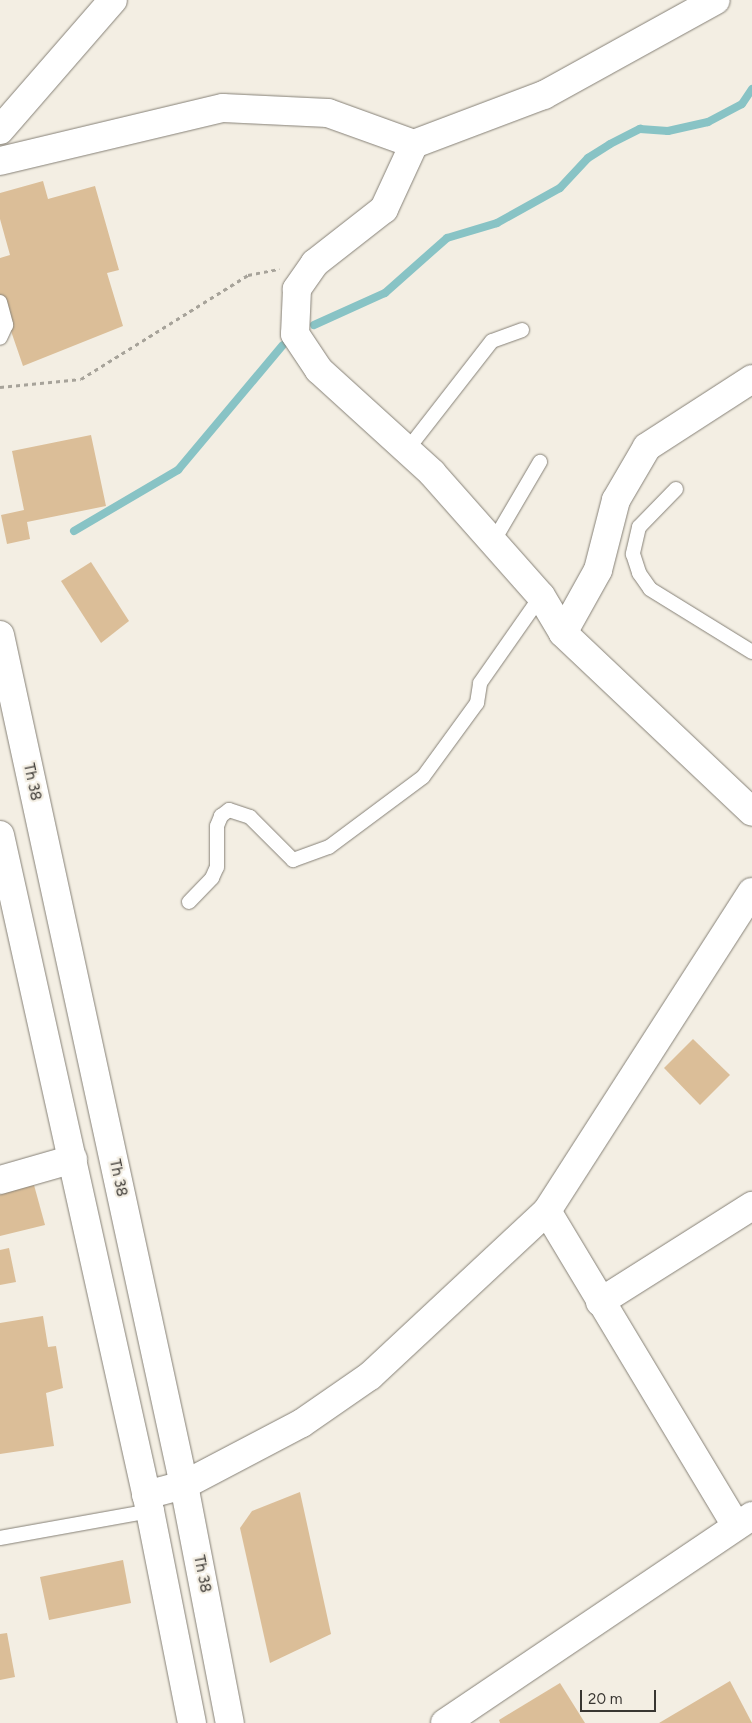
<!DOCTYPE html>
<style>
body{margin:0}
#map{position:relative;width:752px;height:1723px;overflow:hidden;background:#f3eee3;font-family:Figtree,sans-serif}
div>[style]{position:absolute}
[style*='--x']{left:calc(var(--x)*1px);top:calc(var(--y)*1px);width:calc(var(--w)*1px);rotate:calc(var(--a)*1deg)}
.stream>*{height:8px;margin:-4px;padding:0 4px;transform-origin:4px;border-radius:4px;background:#88c3c5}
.building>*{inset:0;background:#dbbe98}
.path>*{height:3px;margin-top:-1.5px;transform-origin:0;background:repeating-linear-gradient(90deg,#a7a39a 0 4px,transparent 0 8px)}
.roads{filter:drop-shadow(0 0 1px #868177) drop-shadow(0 0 1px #868177)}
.service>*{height:14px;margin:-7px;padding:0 7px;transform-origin:7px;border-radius:7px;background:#fff}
.minor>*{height:28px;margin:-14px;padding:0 14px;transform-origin:14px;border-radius:14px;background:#fff}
.tertiary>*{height:28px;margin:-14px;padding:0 14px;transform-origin:14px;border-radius:14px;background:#fff}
span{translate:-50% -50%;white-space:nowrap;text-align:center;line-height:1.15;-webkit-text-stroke:4.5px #f3eee3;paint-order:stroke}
.street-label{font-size:15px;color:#393632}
.scale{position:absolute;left:580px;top:1690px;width:76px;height:22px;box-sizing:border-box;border:2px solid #393632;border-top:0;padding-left:6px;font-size:15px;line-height:18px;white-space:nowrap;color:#393632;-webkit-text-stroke:4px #f3eee3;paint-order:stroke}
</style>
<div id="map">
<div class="stream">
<div style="--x:314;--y:325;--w:78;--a:-24.3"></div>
<div style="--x:385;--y:293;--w:83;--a:-41.6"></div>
<div style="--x:447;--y:238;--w:52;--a:-16.7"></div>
<div style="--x:497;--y:223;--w:72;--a:-29.1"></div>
<div style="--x:560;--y:188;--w:41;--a:-47"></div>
<div style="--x:588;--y:158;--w:26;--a:-32"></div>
<div style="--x:610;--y:144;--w:34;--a:-27"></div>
<div style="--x:640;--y:129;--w:28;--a:4"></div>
<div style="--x:668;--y:131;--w:41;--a:-12.7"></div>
<div style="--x:708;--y:122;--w:38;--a:-28"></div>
<div style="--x:742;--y:104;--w:18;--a:-56"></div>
<div style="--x:74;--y:531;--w:121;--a:-30.4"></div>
<div style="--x:178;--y:470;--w:163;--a:-50"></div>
</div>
<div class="building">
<div style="clip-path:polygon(43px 181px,48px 199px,95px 186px,119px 270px,107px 273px,123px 326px,23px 366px,0 299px,0 258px,10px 255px,0 219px,0 193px)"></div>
<div style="clip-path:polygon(91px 435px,106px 506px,27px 522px,30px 539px,7px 544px,1px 515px,24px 510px,12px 451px)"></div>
<div style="clip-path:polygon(91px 562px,129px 621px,101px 643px,61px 581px)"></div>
<div style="clip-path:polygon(693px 1039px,730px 1075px,700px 1105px,664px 1068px)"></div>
<div style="clip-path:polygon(34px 1185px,45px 1225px,0 1236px,0 1193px)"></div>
<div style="clip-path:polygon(9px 1248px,16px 1282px,0 1285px,0 1250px)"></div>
<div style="clip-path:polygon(43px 1316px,48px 1347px,56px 1346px,63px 1388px,46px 1393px,54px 1446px,0 1454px,0 1323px)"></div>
<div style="clip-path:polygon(300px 1492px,331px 1634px,270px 1663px,240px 1528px,252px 1511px)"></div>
<div style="clip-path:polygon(123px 1560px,131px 1603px,49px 1620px,40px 1577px)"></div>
<div style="clip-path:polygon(7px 1633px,15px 1677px,0 1680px,0 1634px)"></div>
<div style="clip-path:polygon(730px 1681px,752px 1723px,659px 1723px)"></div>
<div style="clip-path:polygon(560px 1683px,585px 1723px,500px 1723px,499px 1720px)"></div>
</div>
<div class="path">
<div style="--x:0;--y:387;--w:81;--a:-5.6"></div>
<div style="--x:81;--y:379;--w:197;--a:-31.9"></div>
<div style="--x:248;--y:275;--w:32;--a:-11"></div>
</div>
<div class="roads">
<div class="service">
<div style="--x:0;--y:302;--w:24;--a:75"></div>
<div style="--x:6;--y:325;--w:14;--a:115"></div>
<div style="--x:407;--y:450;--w:138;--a:-52.1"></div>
<div style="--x:492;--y:341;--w:32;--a:-20"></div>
<div style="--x:676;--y:489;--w:53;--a:134.2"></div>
<div style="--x:639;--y:527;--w:28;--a:103"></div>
<div style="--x:633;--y:554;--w:20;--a:72"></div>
<div style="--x:639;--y:573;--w:19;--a:55"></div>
<div style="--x:650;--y:589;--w:120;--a:31.7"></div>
<div style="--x:493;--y:542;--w:93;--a:-59.6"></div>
<div style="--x:189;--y:902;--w:33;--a:-46"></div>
<div style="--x:212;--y:878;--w:12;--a:-66"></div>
<div style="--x:217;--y:867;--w:41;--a:-90"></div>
<div style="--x:217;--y:826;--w:11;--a:-68"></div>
<div style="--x:221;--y:816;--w:10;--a:-37"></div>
<div style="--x:229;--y:810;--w:22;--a:18"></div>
<div style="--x:250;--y:817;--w:61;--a:45"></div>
<div style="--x:293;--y:860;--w:38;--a:-20"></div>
<div style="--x:329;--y:847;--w:117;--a:-36.7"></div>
<div style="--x:423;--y:777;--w:92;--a:-53.9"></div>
<div style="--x:477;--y:703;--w:20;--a:-81"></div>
<div style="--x:480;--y:683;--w:106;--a:-55"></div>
<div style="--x:0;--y:1538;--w:152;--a:-10.2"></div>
</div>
<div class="minor">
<div style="--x:0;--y:130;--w:172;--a:-49"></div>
<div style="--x:414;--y:144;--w:139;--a:-20.7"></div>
<div style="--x:544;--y:95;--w:196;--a:-28.9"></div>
<div style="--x:0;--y:161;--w:229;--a:-13.4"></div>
<div style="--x:223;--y:108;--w:105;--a:2.7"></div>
<div style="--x:328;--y:113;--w:91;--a:19.8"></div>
<div style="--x:414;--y:144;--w:72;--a:114.8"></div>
<div style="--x:384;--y:209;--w:88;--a:142"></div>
<div style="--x:315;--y:263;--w:32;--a:125"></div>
<div style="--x:297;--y:289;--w:45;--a:92.5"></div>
<div style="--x:295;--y:334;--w:43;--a:56.3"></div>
<div style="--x:319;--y:370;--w:153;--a:42.3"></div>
<div style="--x:432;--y:473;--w:164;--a:48.5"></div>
<div style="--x:541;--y:596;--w:43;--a:59.3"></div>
<div style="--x:563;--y:633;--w:260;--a:43.4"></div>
<div style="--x:563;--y:633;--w:72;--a:-60.9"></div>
<div style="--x:598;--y:570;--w:72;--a:-75.6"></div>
<div style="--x:616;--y:500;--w:61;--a:-59.7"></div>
<div style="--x:647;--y:447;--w:125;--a:-32.9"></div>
<div style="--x:0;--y:1180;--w:76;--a:-16"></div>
<div style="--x:547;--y:1211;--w:366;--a:59"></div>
<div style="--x:600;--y:1302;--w:180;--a:-32.3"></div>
<div style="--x:146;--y:1495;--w:39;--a:-15"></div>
<div style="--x:184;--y:1485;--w:133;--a:-27.7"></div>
<div style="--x:302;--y:1423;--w:83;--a:-34.7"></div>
<div style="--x:370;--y:1376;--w:242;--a:-43"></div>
<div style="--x:547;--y:1211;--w:379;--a:-57.3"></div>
<div style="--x:445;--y:1723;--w:370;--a:-34"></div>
</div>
<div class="tertiary">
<div style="--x:0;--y:635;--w:870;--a:77.79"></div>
<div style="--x:184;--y:1485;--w:242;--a:79.1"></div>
<div style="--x:0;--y:835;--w:692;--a:77.49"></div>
<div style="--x:150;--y:1511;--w:216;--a:78.8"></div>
</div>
</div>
<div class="street-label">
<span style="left:32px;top:782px;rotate:78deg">Th 38</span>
<span style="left:118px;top:1178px;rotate:78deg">Th 38</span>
<span style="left:202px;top:1574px;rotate:79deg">Th 38</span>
</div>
<div class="scale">20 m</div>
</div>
